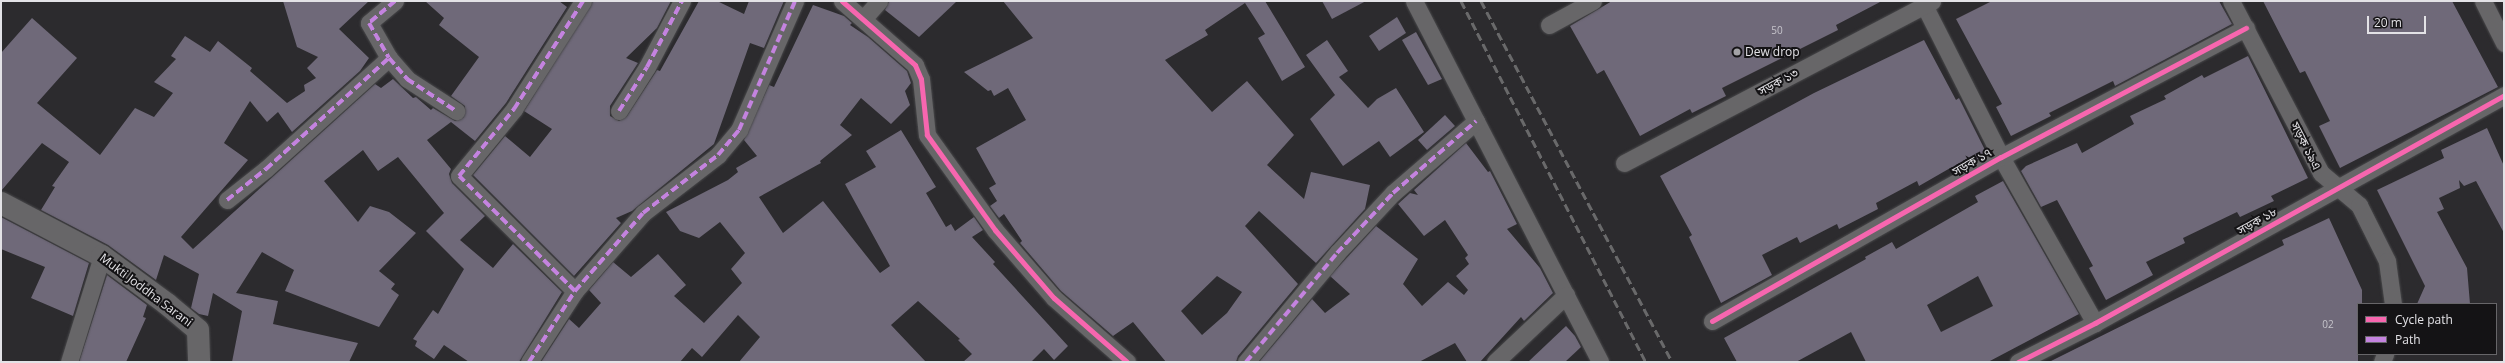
<!DOCTYPE html>
<meta charset="utf-8">
<style>
body{margin:0}
#map{position:relative;width:2505px;height:363px;overflow:hidden;background:#2c2b2e;font-family:"Open Sans","Noto Sans Bengali",sans-serif}
div>[style]{position:absolute}
[style*='--x']{left:calc(var(--x)*1px);top:calc(var(--y)*1px);width:calc(var(--w)*1px);rotate:calc(var(--a)*1deg)}
.building>*{inset:0;background:#6f6979}
.roads{filter:drop-shadow(0 0 1px #49494b) drop-shadow(0 0 1px #49494b)}
.minor>*{height:17px;margin:-8.5px;padding:0 8.5px;transform-origin:8.5px;border-radius:8.5px;background:#676668}
.tertiary>*{height:22px;margin:-11px;padding:0 11px;transform-origin:11px;border-radius:11px;background:#676668}
.rail>*{height:3px;margin-top:-1.5px;transform-origin:0;background:repeating-linear-gradient(90deg,#69696a 0 8px,transparent 0 12px)}
.quiet>*{height:4px;margin-top:-2px;transform-origin:0;background:repeating-linear-gradient(90deg,#c483df 0 8px,transparent 0 12px)}
.cycleway>*{height:5px;margin:-2.5px;padding:0 2.5px;transform-origin:2.5px;border-radius:2.5px;background:#f766af}
.dots>*{width:11px;height:11px;translate:-50% -50%;box-sizing:border-box;border:2px solid #141315;border-radius:50%}
span{translate:-50% -50%;white-space:nowrap;text-align:center;line-height:1.15;-webkit-text-stroke:4px #141315;paint-order:stroke}
.number-label{font-size:10px;color:#c6c4cb}
.number-label span{-webkit-text-stroke-width:0}
.poi-label{font-size:12px;color:#e3e2e6}
.left{translate:0 -50%;text-align:left}
.street-label{font-size:12px;color:#e3e2e6}
.frame{position:absolute;inset:0;border:2px solid #e3e2e6;pointer-events:none}
.legend{position:absolute;left:2357px;top:303px;width:140px;height:52px;box-sizing:border-box;background:#141315;border:1px solid #676669;margin:0;padding:5px 7px;list-style:none;font-size:12px;color:#e3e2e6}
.legend li{display:flex;align-items:center;gap:8px;height:20px}
.legend b{width:20px;border:1px solid #676669}
.scale{position:absolute;left:2367px;top:16px;width:59px;height:18px;box-sizing:border-box;border:2px solid #e3e2e6;border-top:0;padding-left:5px;font-size:12px;line-height:14px;white-space:nowrap;color:#e3e2e6;-webkit-text-stroke:3px #141315;paint-order:stroke}
</style>
<div id="map">
<div class="building">
<div style="clip-path:polygon(283px 1px,369px 1px,339px 29px,369px 58px,360px 71px,292px 132px,278px 112px,267px 122px,250px 101px,224px 143px,248px 160px,181px 237px,193px 249px,375px 84px,381px 88px,393px 79px,413px 98px,416px 97px,431px 110px,433px 108px,455px 121px,464px 117px,465px 106px,451px 96px,479px 57px,439px 25px,444px 18px,425px 1px,559px 1px,567px 7px,506px 103px,475px 141px,451px 122px,427px 140px,451px 169px,449px 174px,452px 183px,485px 216px,460px 240px,493px 268px,513px 244px,562px 292px,519px 362px,469px 362px,444px 345px,434px 359px,415px 346px,417px 341px,413px 339px,433px 310px,438px 314px,464px 269px,426px 231px,444px 213px,398px 157px,378px 171px,363px 150px,324px 181px,358px 222px,370px 206px,389px 212px,416px 233px,379px 271px,395px 284px,391px 289px,399px 295px,379px 327px,285px 291px,294px 270px,262px 252px,236px 293px,278px 301px,273px 324px,358px 343px,349px 362px,232px 362px,242px 311px,213px 293px,208px 316px,199px 314px,191px 308px,199px 274px,164px 255px,156px 280px,108px 245px,41px 210px,55px 187px,52px 186px,69px 162px,42px 143px,1px 191px,1px 53px,32px 18px,77px 58px,37px 103px,100px 155px,135px 108px,154px 117px,173px 93px,154px 82px,176px 59px,171px 56px,185px 36px,210px 52px,218px 41px,252px 68px,250px 71px,287px 103px,305px 91px,304px 85px,316px 78px,307px 68px,318px 57px,297px 47px)"></div>
<div style="clip-path:polygon(593px 1px,671px 1px,657px 28px,626px 58px,638px 63px,610px 106px,610px 116px,619px 121px,627px 116px,657px 70px,660px 71px,699px 1px,717px 1px,744px 14px,749px 1px,784px 1px,764px 48px,750px 43px,714px 144px,632px 211px,616px 218px,621px 223px,574px 276px,473px 175px,505px 136px,530px 157px,552px 129px,524px 111px)"></div>
<div style="clip-path:polygon(889px 1px,957px 1px,919px 37px,885px 10px)"></div>
<div style="clip-path:polygon(evenodd,1003px 1px,1265px 1px,1305px 67px,1282px 81px,1258px 38px,1265px 34px,1245px 3px,1205px 30px,1208px 35px,1165px 60px,1212px 112px,1247px 81px,1294px 135px,1267px 165px,1304px 199px,1311px 172px,1370px 185px,1365px 209px,1316px 263px,1259px 211px,1245px 226px,1298px 284px,1238px 356px,1236px 362px,1166px 362px,1133px 322px,1113px 336px,1061px 291px,1020px 243px,1022px 241px,1004px 214px,999px 218px,990px 206px,997px 201px,989px 188px,996px 184px,976px 148px,1026px 120px,1008px 88px,994px 96px,991px 90px,988px 91px,964px 72px,1033px 38px,1003px 1px,1217px 276px,1242px 292px,1227px 313px,1202px 335px,1181px 311px,1217px 276px)"></div>
<div style="clip-path:polygon(1322px 1px,1366px 1px,1332px 19px)"></div>
<div style="clip-path:polygon(1612px 1px,1882px 1px,1836px 25px,1838px 30px,1722px 88px,1726px 96px,1692px 113px,1690px 109px,1640px 136px,1604px 70px,1597px 74px,1570px 26px)"></div>
<div style="clip-path:polygon(1992px 1px,2219px 1px,2232px 24px,2115px 86px,2113px 81px,2049px 113px,2051px 116px,2011px 136px,1996px 107px,2002px 104px,1956px 19px)"></div>
<div style="clip-path:polygon(2263px 1px,2452px 1px,2498px 87px,2340px 168px,2319px 126px,2330px 121px,2305px 71px,2300px 73px)"></div>
<div style="clip-path:polygon(813px 5px,844px 16px,852px 23px,850px 25px,868px 37px,907px 71px,911px 83px,905px 91px,910px 105px,891px 124px,861px 98px,840px 125px,852px 135px,820px 161px,821px 163px,759px 197px,783px 233px,823px 201px,880px 273px,890px 266px,845px 184px,876px 167px,866px 151px,901px 130px,936px 187px,926px 193px,946px 227px,951px 224px,955px 231px,974px 217px,983px 230px,972px 237px,995px 262px,993px 264px,1068px 346px,1054px 360px,1044px 349px,1031px 362px,963px 362px,972px 354px,958px 340px,960px 339px,918px 301px,891px 325px,926px 362px,739px 362px,760px 337px,738px 315px,702px 357px,692px 348px,680px 362px,541px 362px,569px 319px,579px 328px,601px 303px,589px 290px,613px 262px,631px 277px,658px 254px,686px 285px,674px 296px,704px 323px,742px 283px,731px 269px,745px 253px,720px 222px,699px 238px,680px 231px,666px 212px,728px 180px,738px 172px,736px 168px,757px 156px,744px 140px,769px 85px,774px 87px)"></div>
<div style="clip-path:polygon(1397px 17px,1406px 33px,1379px 51px,1369px 36px)"></div>
<div style="clip-path:polygon(1416px 32px,1442px 79px,1428px 85px,1402px 40px)"></div>
<div style="clip-path:polygon(1327px 40px,1348px 71px,1339px 77px,1368px 108px,1377px 99px,1396px 88px,1424px 132px,1390px 157px,1379px 141px,1343px 166px,1310px 119px,1335px 95px,1306px 55px)"></div>
<div style="clip-path:polygon(1924px 40px,1956px 100px,1959px 98px,1987px 154px,1954px 171px,1952px 167px,1919px 186px,1917px 181px,1876px 203px,1878px 209px,1839px 229px,1837px 224px,1800px 243px,1797px 237px,1762px 255px,1772px 275px,1721px 303px,1689px 237px,1692px 235px,1660px 176px,1814px 93px)"></div>
<div style="clip-path:polygon(2248px 56px,2308px 178px,2271px 196px,2274px 201px,2240px 217px,2237px 212px,2183px 238px,2185px 243px,2146px 262px,2153px 275px,2106px 300px,2089px 268px,2093px 266px,2057px 200px,2041px 207px,2021px 171px,2026px 166px,2077px 143px,2082px 153px,2134px 124px,2130px 116px,2166px 99px,2164px 96px,2202px 75px,2204px 78px)"></div>
<div style="clip-path:polygon(1445px 115px,1455px 126px,1427px 150px,1418px 140px)"></div>
<div style="clip-path:polygon(2487px 128px,2504px 166px,2504px 233px,2476px 181px,2464px 186px,2459px 180px,2460px 188px,2439px 198px,2444px 209px,2437px 212px,2467px 268px,2470px 304px,2417px 304px,2425px 286px,2377px 190px,2444px 158px,2441px 150px)"></div>
<div style="clip-path:polygon(1466px 143px,1488px 172px,1490px 171px,1517px 224px,1507px 229px,1540px 268px,1553px 293px,1524px 321px,1521px 317px,1480px 362px,1467px 362px,1455px 343px,1419px 362px,1259px 362px,1312px 299px,1325px 313px,1350px 294px,1330px 276px,1376px 226px,1418px 259px,1403px 284px,1422px 306px,1448px 282px,1464px 295px,1468px 290px,1456px 276px,1469px 264px,1465px 258px,1468px 255px,1445px 220px,1424px 236px,1398px 204px,1410px 193px,1418px 195px,1414px 190px)"></div>
<div style="clip-path:polygon(evenodd,2003px 181px,2079px 314px,1988px 362px,1866px 362px,1851px 332px,1796px 362px,1737px 362px,1724px 338px,1866px 259px,1865px 257px,1892px 242px,1896px 249px,1978px 202px,1975px 196px,2003px 181px,1978px 276px,1993px 306px,1941px 332px,1927px 305px,1978px 276px)"></div>
<div style="clip-path:polygon(1px 217px,89px 263px,73px 316px,31px 298px,45px 267px,1px 249px)"></div>
<div style="clip-path:polygon(2329px 218px,2362px 290px,2362px 304px,2358px 304px,2358px 362px,2049px 362px,2284px 245px,2282px 240px)"></div>
<div style="clip-path:polygon(107px 275px,147px 305px,143px 317px,146px 318px,126px 362px,79px 362px)"></div>
<div style="clip-path:polygon(1566px 326px,1575px 336px,1581px 347px,1565px 362px,1528px 362px)"></div>
</div>
<div class="roads">
<div class="minor">
<div style="--x:395;--y:1;--w:34;--a:140"></div>
<div style="--x:369;--y:23;--w:40;--a:60.3"></div>
<div style="--x:389;--y:58;--w:28;--a:49"></div>
<div style="--x:407;--y:79;--w:59;--a:33.1"></div>
<div style="--x:842;--y:1;--w:97;--a:41.2"></div>
<div style="--x:915;--y:65;--w:15;--a:67"></div>
<div style="--x:921;--y:79;--w:56;--a:83.9"></div>
<div style="--x:927;--y:135;--w:117;--a:54.4"></div>
<div style="--x:995;--y:230;--w:90;--a:49.1"></div>
<div style="--x:1054;--y:298;--w:97;--a:41.2"></div>
<div style="--x:1414;--y:1;--w:406;--a:62.7"></div>
<div style="--x:1922;--y:1;--w:175;--a:63.1"></div>
<div style="--x:2001;--y:157;--w:191;--a:60.5"></div>
<div style="--x:2231;--y:1;--w:194;--a:62.4"></div>
<div style="--x:2321;--y:173;--w:50;--a:40.1"></div>
<div style="--x:2359;--y:205;--w:63;--a:63.4"></div>
<div style="--x:2387;--y:261;--w:43;--a:82.1"></div>
<div style="--x:2483;--y:1;--w:47;--a:63.4"></div>
<div style="--x:863;--y:19;--w:24;--a:-48"></div>
<div style="--x:1549;--y:25;--w:50;--a:-28.6"></div>
<div style="--x:619;--y:111;--w:52;--a:-57.5"></div>
<div style="--x:647;--y:67;--w:75;--a:-62.1"></div>
<div style="--x:1624;--y:163;--w:348;--a:-27.7"></div>
<div style="--x:227;--y:200;--w:50;--a:-38.5"></div>
<div style="--x:266;--y:169;--w:166;--a:-42.1"></div>
<div style="--x:575;--y:291;--w:163;--a:-135.2"></div>
<div style="--x:459;--y:176;--w:87;--a:-50.6"></div>
<div style="--x:514;--y:109;--w:128;--a:-57.4"></div>
<div style="--x:1712;--y:321;--w:332;--a:-29.6"></div>
<div style="--x:2001;--y:157;--w:277;--a:-27.8"></div>
<div style="--x:69;--y:362;--w:111;--a:-72.7"></div>
<div style="--x:529;--y:362;--w:85;--a:-57.1"></div>
<div style="--x:575;--y:291;--w:103;--a:-48.9"></div>
<div style="--x:643;--y:213;--w:95;--a:-37.7"></div>
<div style="--x:718;--y:155;--w:33;--a:-50"></div>
<div style="--x:739;--y:130;--w:141;--a:-66.5"></div>
<div style="--x:1246;--y:362;--w:142;--a:-50.1"></div>
<div style="--x:1337;--y:253;--w:82;--a:-47"></div>
<div style="--x:1393;--y:193;--w:110;--a:-40.9"></div>
<div style="--x:1495;--y:362;--w:98;--a:-43.3"></div>
<div style="--x:2018;--y:362;--w:86;--a:-26.9"></div>
<div style="--x:2095;--y:323;--w:468;--a:-29.1"></div>
<div style="--x:2382;--y:362;--w:9;--a:-69"></div>
</div>
<div class="tertiary">
<div style="--x:1;--y:203;--w:114;--a:27.7"></div>
<div style="--x:102;--y:256;--w:81;--a:36.4"></div>
<div style="--x:167;--y:304;--w:40;--a:40"></div>
<div style="--x:198;--y:330;--w:32;--a:88"></div>
</div>
</div>
<div class="rail">
<div style="--x:1461;--y:1;--w:406;--a:62.9"></div>
<div style="--x:1481;--y:1;--w:408;--a:62.1"></div>
</div>
<div class="quiet">
<div style="--x:395;--y:1;--w:34;--a:140"></div>
<div style="--x:369;--y:23;--w:40;--a:60.3"></div>
<div style="--x:389;--y:58;--w:28;--a:49"></div>
<div style="--x:407;--y:79;--w:59;--a:33.1"></div>
<div style="--x:619;--y:111;--w:52;--a:-57.5"></div>
<div style="--x:647;--y:67;--w:75;--a:-62.1"></div>
<div style="--x:227;--y:200;--w:50;--a:-38.5"></div>
<div style="--x:266;--y:169;--w:166;--a:-42.1"></div>
<div style="--x:575;--y:291;--w:163;--a:-135.2"></div>
<div style="--x:459;--y:176;--w:87;--a:-50.6"></div>
<div style="--x:514;--y:109;--w:128;--a:-57.4"></div>
<div style="--x:529;--y:362;--w:85;--a:-57.1"></div>
<div style="--x:575;--y:291;--w:103;--a:-48.9"></div>
<div style="--x:643;--y:213;--w:95;--a:-37.7"></div>
<div style="--x:718;--y:155;--w:33;--a:-50"></div>
<div style="--x:739;--y:130;--w:141;--a:-66.5"></div>
<div style="--x:1246;--y:362;--w:142;--a:-50.1"></div>
<div style="--x:1337;--y:253;--w:82;--a:-47"></div>
<div style="--x:1393;--y:193;--w:110;--a:-40.9"></div>
</div>
<div class="cycleway">
<div style="--x:842;--y:1;--w:97;--a:41.2"></div>
<div style="--x:915;--y:65;--w:15;--a:67"></div>
<div style="--x:921;--y:79;--w:56;--a:83.9"></div>
<div style="--x:927;--y:135;--w:117;--a:54.4"></div>
<div style="--x:995;--y:230;--w:90;--a:49.1"></div>
<div style="--x:1054;--y:298;--w:97;--a:41.2"></div>
<div style="--x:1712;--y:321;--w:332;--a:-29.6"></div>
<div style="--x:2001;--y:157;--w:277;--a:-27.8"></div>
<div style="--x:2018;--y:362;--w:86;--a:-26.9"></div>
<div style="--x:2095;--y:323;--w:468;--a:-29.1"></div>
</div>
<div class="dots">
<div style="left:1737px;top:52px;background:#a3a2a6"></div>
</div>
<div class="number-label">
<span style="left:1777px;top:31px">50</span>
<span style="left:2328px;top:325px">02</span>
</div>
<div class="poi-label">
<span class="left" style="left:1745px;top:52px">Dew drop</span>
</div>
<div class="street-label">
<span style="left:1778px;top:82px;rotate:-28deg">সড়ক ১৩</span>
<span style="left:2306px;top:146px;rotate:63deg">সড়ক ১৯এ</span>
<span style="left:1972px;top:162px;rotate:-30deg">সড়ক ১৭</span>
<span style="left:2257px;top:221px;rotate:-29deg">সড়ক ১৮</span>
<span style="left:146px;top:290px;rotate:37deg">Mukti Joddha Sarani</span>
</div>
<div class="frame"></div>
<ul class="legend">
<li><b style="height:5px;background:#f766af"></b>Cycle path</li>
<li><b style="height:5px;background:#c483df"></b>Path</li>
</ul>
<div class="scale">20 m</div>
</div>
